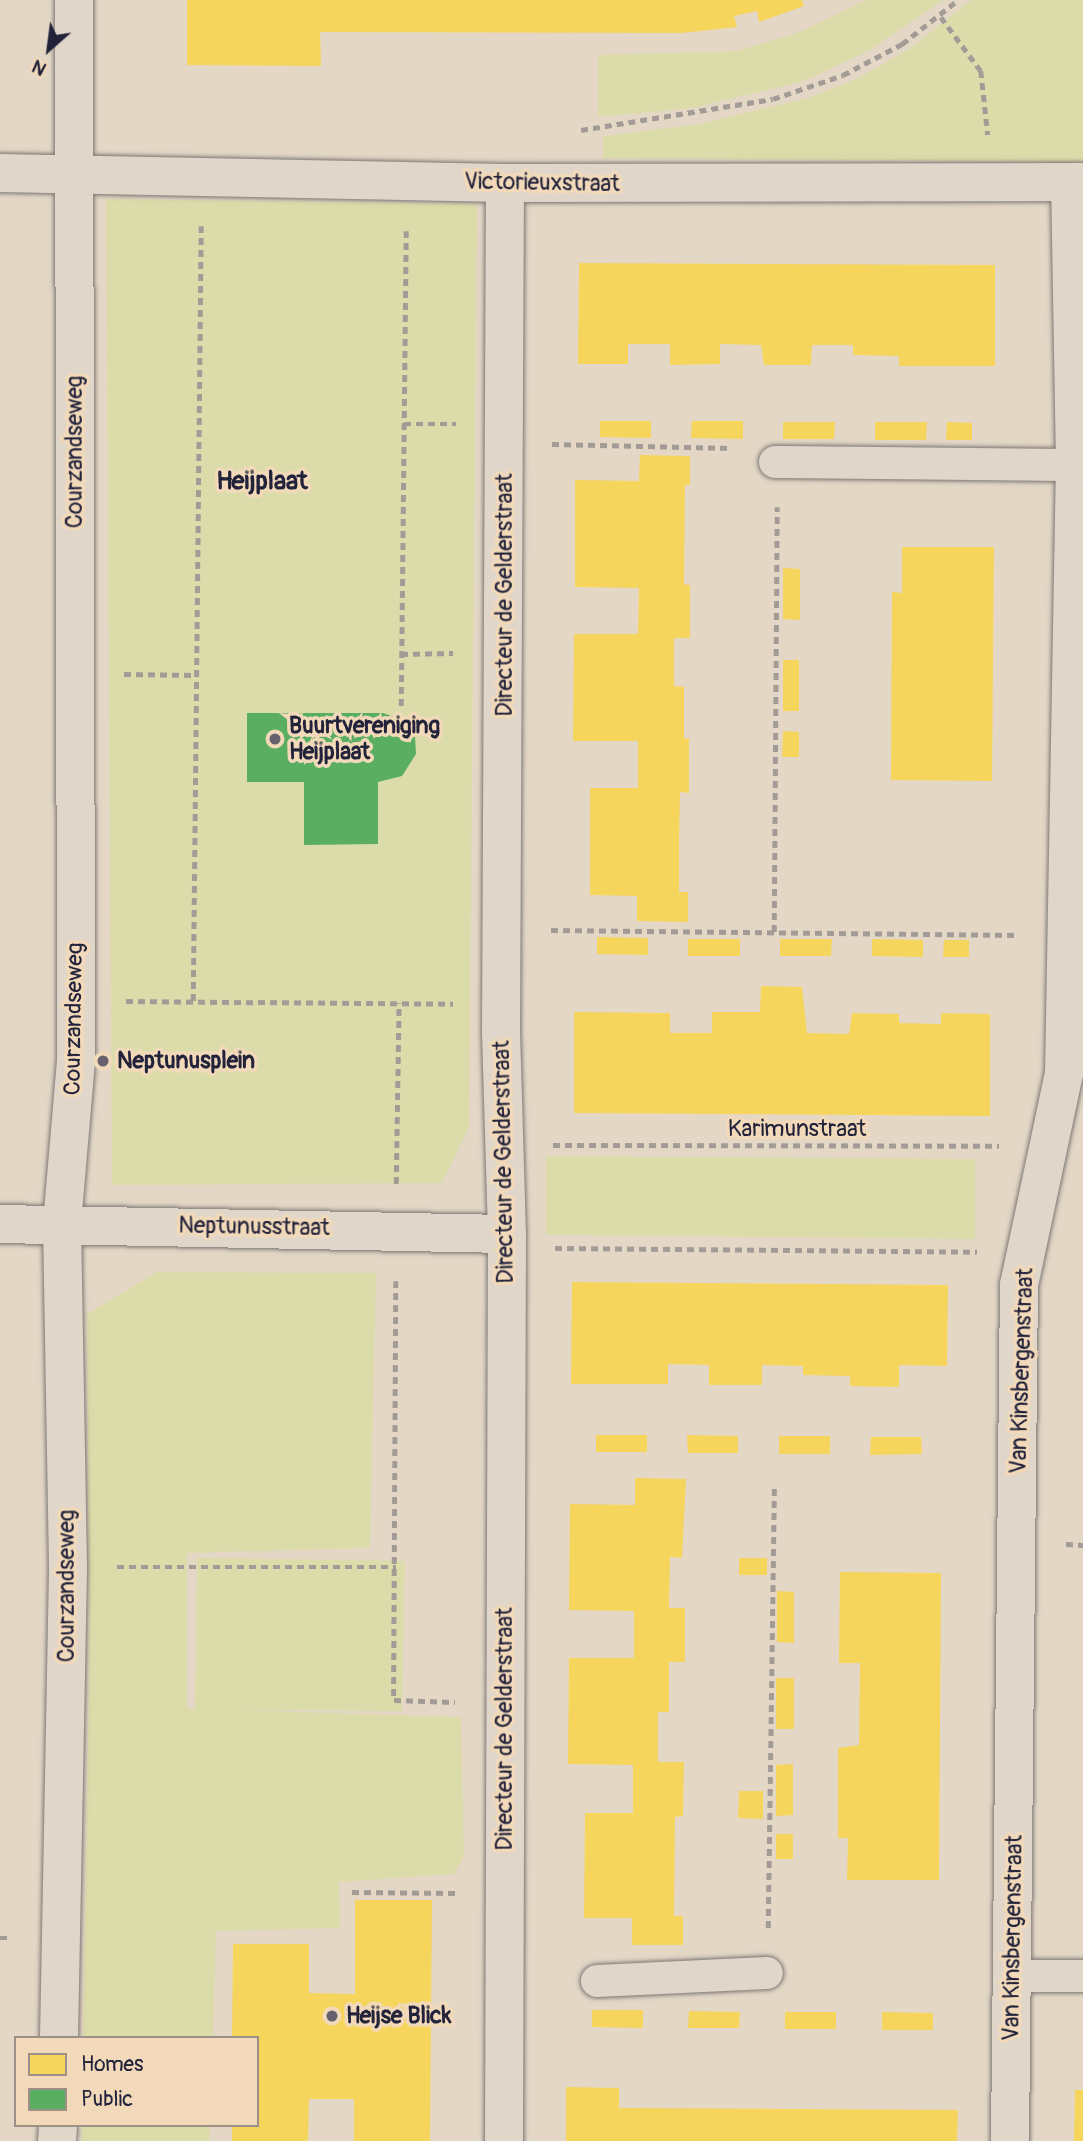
<!DOCTYPE html>
<style>
body{margin:0}
#map{position:relative;width:1083px;height:2141px;overflow:hidden;background:#e4d7c6;font-family:Pangolin,sans-serif}
div>[style]{position:absolute}
[style*='--x']{left:calc(var(--x)*1px);top:calc(var(--y)*1px);width:calc(var(--w)*1px);rotate:calc(var(--a)*1deg)}
.green>*{inset:0;background:#dcdcaa}
.homes>*{inset:0;background:#f6d55c}
.public>*{inset:0;background:#5aae61}
.path>*{height:4.5px;margin-top:-2.25px;transform-origin:0;background:repeating-linear-gradient(90deg,#a39c96 0 7px,transparent 0 12px)}
.roads{filter:drop-shadow(0 0 2px #7e7875) drop-shadow(0 0 2px #7e7875)}
.lane>*{height:32px;margin:-16px;padding:0 16px;transform-origin:16px;border-radius:16px;background:#e0d6ca}
.street>*{height:38px;margin:-19px;padding:0 19px;transform-origin:19px;border-radius:19px;background:#e0d6ca}
.dots>*{width:19px;height:19px;translate:-50% -50%;box-sizing:border-box;border:4px solid #f1d9b9;border-radius:50%}
span{translate:-50% -50%;white-space:nowrap;text-align:center;line-height:1.15;-webkit-text-stroke:7px #f1d9b9;paint-order:stroke}
.street-label{font-size:23px;color:#22223b}
.poi-label{font-size:23px;color:#22223b;font-weight:700}
.left{translate:0 -50%;text-align:left}
.quarter-label{font-size:26px;color:#22223b;font-weight:700}
.legend{position:absolute;left:14px;top:2036px;width:245px;height:91px;box-sizing:border-box;background:#f1d9b9;border:2px solid #9e9087;margin:0;padding:9px 12px;list-style:none;font-size:21px;color:#22223b}
.legend li{display:flex;align-items:center;gap:14px;height:35px}
.legend b{width:35px;border:2px solid #9e9087}
.north{position:absolute;left:14px;top:14px;width:70px;height:70px;-webkit-text-stroke:5px #f1d9b9;paint-order:stroke;rotate:208deg;font-size:19px;font-weight:700;line-height:28px;text-align:center;color:#22223b}
.north::after{content:'';display:block;margin:auto;width:24px;height:32px;background:#22223b;clip-path:polygon(50% 0,100% 100%,50% 72%,0 100%)}
</style>
<div id="map">
<div class="green">
<div style="clip-path:polygon(866px 0,943px 0,870px 50px,804px 81px,693px 108px,598px 117px,598px 55px,737px 51px,800px 32px)"></div>
<div style="clip-path:polygon(971px 0,1083px 0,1083px 162px,603px 158px,603px 136px,699px 124px,808px 98px,856px 79px,909px 49px)"></div>
<div style="clip-path:polygon(106px 199px,477px 204px,469px 1127px,442px 1183px,112px 1185px)"></div>
<div style="clip-path:polygon(546px 1156px,975px 1159px,975px 1239px,546px 1235px)"></div>
<div style="clip-path:polygon(157px 1272px,376px 1273px,370px 1548px,187px 1553px,187px 1709px,195px 1709px,197px 1558px,405px 1561px,402px 1711px,240px 1710px,461px 1717px,464px 1856px,454px 1874px,339px 1882px,340px 1928px,216px 1931px,213px 2038px,83px 2038px,89px 1686px,87px 1314px)"></div>
<div style="clip-path:polygon(82px 2125px,210px 2125px,209px 2141px,81px 2141px)"></div>
</div>
<div class="homes">
<div style="clip-path:polygon(187px 0,802px 0,804px 6px,759px 22px,757px 11px,734px 16px,737px 27px,682px 33px,320px 32px,321px 66px,187px 65px)"></div>
<div style="clip-path:polygon(579px 263px,995px 265px,995px 366px,899px 366px,899px 356px,853px 355px,853px 345px,812px 345px,811px 365px,764px 365px,761px 345px,720px 344px,720px 364px,670px 365px,670px 344px,628px 344px,628px 364px,578px 364px)"></div>
<div style="clip-path:polygon(600px 421px,651px 421px,651px 438px,600px 437px)"></div>
<div style="clip-path:polygon(692px 421px,743px 421px,743px 439px,691px 438px)"></div>
<div style="clip-path:polygon(783px 422px,835px 422px,834px 439px,783px 439px)"></div>
<div style="clip-path:polygon(875px 422px,927px 422px,926px 440px,875px 440px)"></div>
<div style="clip-path:polygon(947px 422px,972px 423px,972px 440px,946px 440px)"></div>
<div style="clip-path:polygon(640px 455px,690px 456px,690px 485px,685px 485px,684px 584px,690px 585px,690px 638px,674px 638px,674px 686px,684px 687px,684px 739px,689px 738px,689px 793px,680px 792px,679px 842px,679px 892px,688px 892px,688px 922px,637px 921px,637px 896px,590px 895px,590px 788px,638px 788px,638px 741px,573px 741px,574px 634px,638px 634px,639px 588px,575px 587px,575px 480px,639px 481px)"></div>
<div style="clip-path:polygon(902px 547px,994px 547px,992px 781px,891px 780px,892px 592px,902px 593px)"></div>
<div style="clip-path:polygon(783px 568px,800px 569px,800px 620px,783px 619px)"></div>
<div style="clip-path:polygon(783px 660px,799px 660px,799px 711px,783px 711px)"></div>
<div style="clip-path:polygon(783px 731px,799px 732px,799px 757px,782px 757px)"></div>
<div style="clip-path:polygon(597px 937px,648px 938px,648px 955px,597px 954px)"></div>
<div style="clip-path:polygon(688px 939px,740px 939px,740px 956px,688px 956px)"></div>
<div style="clip-path:polygon(780px 939px,832px 939px,831px 956px,780px 956px)"></div>
<div style="clip-path:polygon(872px 939px,923px 940px,923px 957px,872px 956px)"></div>
<div style="clip-path:polygon(944px 940px,969px 940px,969px 957px,943px 957px)"></div>
<div style="clip-path:polygon(761px 986px,802px 987px,807px 1033px,849px 1034px,852px 1013px,899px 1014px,899px 1023px,941px 1024px,941px 1013px,990px 1014px,990px 1116px,574px 1113px,574px 1012px,670px 1013px,670px 1033px,712px 1033px,712px 1012px,760px 1012px)"></div>
<div style="clip-path:polygon(572px 1282px,948px 1285px,947px 1366px,899px 1365px,899px 1387px,850px 1386px,850px 1376px,803px 1375px,803px 1366px,762px 1365px,762px 1385px,709px 1385px,709px 1365px,668px 1364px,668px 1384px,571px 1384px)"></div>
<div style="clip-path:polygon(596px 1435px,647px 1435px,647px 1452px,596px 1452px)"></div>
<div style="clip-path:polygon(687px 1435px,738px 1436px,738px 1453px,688px 1453px)"></div>
<div style="clip-path:polygon(779px 1436px,830px 1436px,830px 1454px,779px 1454px)"></div>
<div style="clip-path:polygon(871px 1437px,921px 1437px,922px 1454px,870px 1455px)"></div>
<div style="clip-path:polygon(635px 1478px,686px 1479px,682px 1558px,670px 1557px,669px 1608px,685px 1608px,685px 1662px,669px 1662px,669px 1712px,658px 1712px,658px 1762px,684px 1762px,683px 1816px,675px 1817px,674px 1916px,683px 1916px,683px 1945px,632px 1945px,632px 1918px,584px 1918px,585px 1813px,633px 1813px,633px 1765px,568px 1764px,569px 1658px,634px 1658px,634px 1611px,569px 1610px,570px 1504px,635px 1505px)"></div>
<div style="clip-path:polygon(739px 1558px,767px 1558px,767px 1575px,739px 1575px)"></div>
<div style="clip-path:polygon(840px 1572px,941px 1573px,939px 1880px,847px 1880px,848px 1838px,838px 1838px,838px 1748px,859px 1745px,860px 1663px,839px 1663px)"></div>
<div style="clip-path:polygon(777px 1591px,794px 1592px,794px 1643px,777px 1642px)"></div>
<div style="clip-path:polygon(776px 1678px,794px 1678px,794px 1729px,776px 1729px)"></div>
<div style="clip-path:polygon(793px 1764px,793px 1815px,776px 1816px,776px 1765px)"></div>
<div style="clip-path:polygon(739px 1791px,763px 1791px,763px 1819px,738px 1818px)"></div>
<div style="clip-path:polygon(776px 1834px,793px 1834px,793px 1859px,776px 1859px)"></div>
<div style="clip-path:polygon(355px 1900px,432px 1900px,430px 2141px,354px 2141px,354px 2099px,309px 2099px,308px 2141px,232px 2141px,232px 2125px,257px 2125px,257px 2038px,232px 2038px,233px 1944px,309px 1944px,309px 1993px,355px 1994px)"></div>
<div style="clip-path:polygon(592px 2010px,643px 2010px,643px 2028px,592px 2027px)"></div>
<div style="clip-path:polygon(689px 2011px,740px 2012px,739px 2028px,688px 2028px)"></div>
<div style="clip-path:polygon(785px 2012px,836px 2012px,836px 2029px,785px 2029px)"></div>
<div style="clip-path:polygon(882px 2012px,933px 2013px,933px 2030px,882px 2030px)"></div>
<div style="clip-path:polygon(566px 2087px,619px 2088px,619px 2108px,958px 2110px,957px 2141px,566px 2141px)"></div>
<div style="clip-path:polygon(1075px 2090px,1083px 2090px,1083px 2141px,1074px 2141px)"></div>
</div>
<div class="public">
<div style="clip-path:polygon(247px 713px,383px 713px,405px 721px,415px 736px,416px 754px,402px 776px,378px 782px,378px 844px,304px 845px,304px 782px,247px 782px)"></div>
</div>
<div class="path">
<div style="--x:941;--y:17;--w:67;--a:53.5"></div>
<div style="--x:981;--y:71;--w:64;--a:83.8"></div>
<div style="--x:581;--y:130;--w:194;--a:-9.2"></div>
<div style="--x:773;--y:99;--w:74;--a:-18.9"></div>
<div style="--x:843;--y:75;--w:67;--a:-27.7"></div>
<div style="--x:902;--y:44;--w:71;--a:-38.2"></div>
<div style="--x:404;--y:424;--w:52;--a:0"></div>
<div style="--x:552;--y:444;--w:180;--a:1.3"></div>
<div style="--x:401;--y:654;--w:52;--a:-1.1"></div>
<div style="--x:124;--y:674;--w:72;--a:0.8"></div>
<div style="--x:401;--y:706;--w:475;--a:-89.4"></div>
<div style="--x:551;--y:930;--w:467;--a:0.6"></div>
<div style="--x:774;--y:932;--w:425;--a:-89.6"></div>
<div style="--x:126;--y:1001;--w:327;--a:0.5"></div>
<div style="--x:193;--y:1001;--w:775;--a:-89.41"></div>
<div style="--x:553;--y:1145;--w:446;--a:0.1"></div>
<div style="--x:396;--y:1184;--w:181;--a:-89.1"></div>
<div style="--x:555;--y:1248;--w:422;--a:0.5"></div>
<div style="--x:396;--y:1281;--w:419;--a:90.3"></div>
<div style="--x:394;--y:1700;--w:61;--a:1.9"></div>
<div style="--x:1066;--y:1544;--w:17;--a:3"></div>
<div style="--x:117;--y:1567;--w:279;--a:0"></div>
<div style="--x:352;--y:1892;--w:104;--a:0.6"></div>
<div style="--x:768;--y:1928;--w:443;--a:-89.2"></div>
<div style="--x:0;--y:1938;--w:12;--a:0"></div>
</div>
<div class="roads">
<div class="lane">
<div style="--x:775;--y:462;--w:300;--a:0.6"></div>
<div style="--x:1012;--y:1976;--w:71;--a:0"></div>
<div style="--x:597;--y:1981;--w:170;--a:-2.7"></div>
</div>
<div class="street">
<div style="--x:0;--y:173;--w:505;--a:1.13"></div>
<div style="--x:505;--y:183;--w:578;--a:-0.1"></div>
<div style="--x:0;--y:1224;--w:507;--a:1.13"></div>
<div style="--x:59;--y:2038;--w:471;--a:-88.9"></div>
<div style="--x:68;--y:1567;--w:343;--a:-91"></div>
<div style="--x:62;--y:1224;--w:164;--a:-85.1"></div>
<div style="--x:76;--y:1061;--w:1061;--a:-90.11"></div>
<div style="--x:57;--y:2141;--w:16;--a:-86"></div>
<div style="--x:504;--y:2141;--w:907;--a:-89.81"></div>
<div style="--x:507;--y:1234;--w:203;--a:-91.7"></div>
<div style="--x:501;--y:1031;--w:848;--a:-89.73"></div>
<div style="--x:1010;--y:2141;--w:856;--a:-89.4"></div>
<div style="--x:1019;--y:1285;--w:216;--a:-78"></div>
<div style="--x:1064;--y:1074;--w:609;--a:-88.97"></div>
<div style="--x:1075;--y:465;--w:280;--a:-91"></div>
</div>
</div>
<div class="dots">
<div style="left:275px;top:739px;background:#66616c"></div>
<div style="left:103px;top:1061px;background:#66616c"></div>
<div style="left:332px;top:2016px;background:#66616c"></div>
</div>
<div class="street-label">
<span style="left:542px;top:183px;rotate:1deg">Victorieuxstraat</span>
<span style="left:75px;top:452px;rotate:-90deg">Courzandseweg</span>
<span style="left:505px;top:595px;rotate:-90deg">Directeur de Gelderstraat</span>
<span style="left:74px;top:1019px;rotate:-89deg">Courzandseweg</span>
<span style="left:797px;top:1129px">Karimunstraat</span>
<span style="left:504px;top:1162px;rotate:-91deg">Directeur de Gelderstraat</span>
<span style="left:254px;top:1227px;rotate:1deg">Neptunusstraat</span>
<span style="left:1022px;top:1371px;rotate:-88deg">Van Kinsbergenstraat</span>
<span style="left:67px;top:1586px;rotate:-90deg">Courzandseweg</span>
<span style="left:505px;top:1729px;rotate:-90deg">Directeur de Gelderstraat</span>
<span style="left:1013px;top:1938px;rotate:-89deg">Van Kinsbergenstraat</span>
</div>
<div class="poi-label">
<span class="left" style="left:289px;top:739px">Buurtvereniging<br>Heijplaat</span>
<span class="left" style="left:117px;top:1061px">Neptunusplein</span>
<span class="left" style="left:346px;top:2016px">Heijse Blick</span>
</div>
<div class="quarter-label">
<span style="left:262px;top:482px">Heijplaat</span>
</div>
<ul class="legend">
<li><b style="height:19px;background:#f6d55c"></b>Homes</li>
<li><b style="height:19px;background:#5aae61"></b>Public</li>
</ul>
<div class="north">N</div>
</div>
